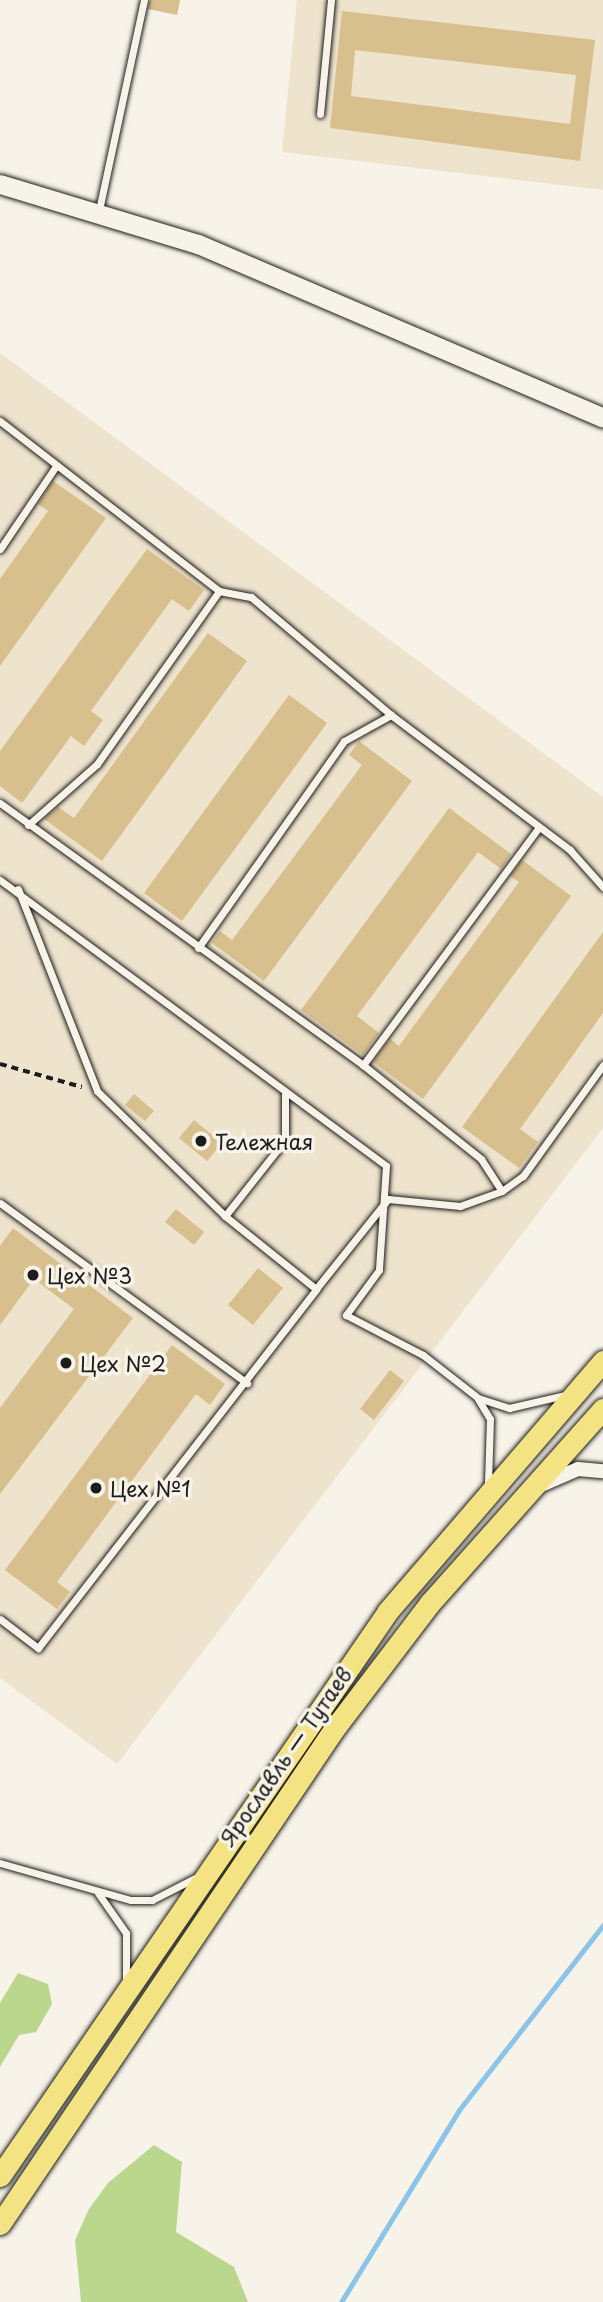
<!DOCTYPE html>
<meta charset="utf-8">
<style>
body{margin:0}
#map{position:relative;width:603px;height:2302px;overflow:hidden;background:#f7f3e8;font-family:"Playpen Sans",sans-serif}
div>[style]{position:absolute}
[style*='--x']{left:calc(var(--x)*1px);top:calc(var(--y)*1px);width:calc(var(--w)*1px);rotate:calc(var(--a)*1deg)}
.built>*{inset:0;background:#eee3cd}
.green>*{inset:0;background:#bbd68d}
.stream>*{height:5px;margin:-2.5px;padding:0 2.5px;transform-origin:2.5px;border-radius:2.5px;background:#8ac5e9}
.building>*{inset:0;background:#d8bf8e}
.path>*{height:3.5px;margin-top:-1.75px;transform-origin:0;background:repeating-linear-gradient(90deg,#1c1c1c 0 7px,transparent 0 12px)}
.roads{filter:drop-shadow(0 0 2px #1c1c1c) drop-shadow(0 0 2px #1c1c1c)}
.lane>*{height:7px;margin:-3.5px;padding:0 3.5px;transform-origin:3.5px;border-radius:3.5px;background:#f7f3e8}
.street>*{height:14px;margin:-7px;padding:0 7px;transform-origin:7px;border-radius:7px;background:#f7f3e8}
.secondary>*{height:19px;margin:-9.5px;padding:0 9.5px;transform-origin:9.5px;border-radius:9.5px;background:#f7f3e8}
.primary>*{height:21px;margin:-10.5px;padding:0 10.5px;transform-origin:10.5px;border-radius:10.5px;background:#f4e382}
.dots>*{width:19px;height:19px;translate:-50% -50%;box-sizing:border-box;border:4px solid #f7f3e8;border-radius:50%}
span{translate:-50% -50%;white-space:nowrap;text-align:center;line-height:1.15;-webkit-text-stroke:7px #f7f3e8;paint-order:stroke}
.poi-label{font-size:21px;color:#1c1c1c}
.left{translate:0 -50%;text-align:left}
.street-label{font-size:21px;color:#1c1c1c}
</style>
<div id="map">
<div class="built">
<div style="clip-path:polygon(297px 0,603px 0,603px 190px,282px 152px)"></div>
<div style="clip-path:polygon(0 353px,603px 797px,603px 1128px,117px 1764px,0 1678px)"></div>
</div>
<div class="green">
<div style="clip-path:polygon(18px 1973px,48px 1984px,52px 2004px,36px 2032px,19px 2035px,0 2067px,0 2003px)"></div>
<div style="clip-path:polygon(154px 2145px,182px 2162px,176px 2232px,234px 2267px,248px 2302px,81px 2302px,75px 2240px,89px 2209px,108px 2183px)"></div>
</div>
<div class="stream">
<div style="--x:341;--y:2302;--w:225;--a:-58.4"></div>
<div style="--x:459;--y:2110;--w:234;--a:-52.1"></div>
</div>
<div class="building">
<div style="clip-path:polygon(150px 0,180px 0,177px 15px,148px 9px)"></div>
<div style="clip-path:polygon(evenodd,342px 11px,595px 40px,580px 161px,330px 128px,342px 11px,355px 50px,576px 75px,570px 124px,351px 96px,355px 50px)"></div>
<div style="clip-path:polygon(53px 481px,106px 518px,0 666px,0 579px,48px 511px,38px 504px)"></div>
<div style="clip-path:polygon(147px 549px,204px 590px,189px 611px,172px 599px,91px 711px,103px 720px,84px 746px,71px 736px,22px 803px,0 786px,0 751px)"></div>
<div style="clip-path:polygon(208px 633px,247px 661px,102px 861px,44px 819px,58px 807px,74px 818px)"></div>
<div style="clip-path:polygon(289px 695px,327px 723px,182px 921px,144px 893px)"></div>
<div style="clip-path:polygon(359px 741px,412px 781px,264px 981px,212px 943px,220px 931px,232px 940px,362px 765px,349px 755px)"></div>
<div style="clip-path:polygon(449px 808px,511px 854px,501px 869px,478px 852px,357px 1016px,379px 1033px,363px 1055px,301px 1010px)"></div>
<div style="clip-path:polygon(522px 860px,571px 896px,423px 1099px,373px 1062px,390px 1039px,399px 1046px,519px 882px,510px 876px)"></div>
<div style="clip-path:polygon(603px 932px,603px 1013px,520px 1129px,538px 1142px,519px 1168px,462px 1127px)"></div>
<div style="clip-path:polygon(134px 1094px,154px 1111px,145px 1121px,125px 1105px)"></div>
<div style="clip-path:polygon(194px 1120px,222px 1143px,207px 1161px,179px 1138px)"></div>
<div style="clip-path:polygon(176px 1209px,204px 1232px,194px 1245px,165px 1222px)"></div>
<div style="clip-path:polygon(13px 1228px,133px 1318px,0 1494px,0 1408px,74px 1309px,34px 1279px,0 1325px,0 1246px)"></div>
<div style="clip-path:polygon(258px 1268px,283px 1288px,253px 1325px,228px 1305px)"></div>
<div style="clip-path:polygon(172px 1345px,225px 1384px,210px 1405px,196px 1394px,57px 1582px,70px 1592px,57px 1609px,5px 1570px)"></div>
<div style="clip-path:polygon(390px 1370px,404px 1381px,374px 1420px,360px 1409px)"></div>
</div>
<div class="path">
<div style="--x:0;--y:1064;--w:85;--a:15.7"></div>
</div>
<div class="roads">
<div class="lane">
<div style="--x:320;--y:114;--w:115;--a:-84.5"></div>
<div style="--x:99;--y:210;--w:215;--a:-77.9"></div>
<div style="--x:0;--y:421;--w:277;--a:37.8"></div>
<div style="--x:219;--y:591;--w:33;--a:11"></div>
<div style="--x:251;--y:597;--w:183;--a:40.1"></div>
<div style="--x:391;--y:715;--w:224;--a:37"></div>
<div style="--x:570;--y:850;--w:50;--a:48.3"></div>
<div style="--x:0;--y:549;--w:100;--a:-56"></div>
<div style="--x:0;--y:803;--w:448;--a:35.8"></div>
<div style="--x:363;--y:1065;--w:151;--a:38.5"></div>
<div style="--x:481;--y:1159;--w:38;--a:57"></div>
<div style="--x:502;--y:1191;--w:45;--a:160.3"></div>
<div style="--x:460;--y:1206;--w:72;--a:-174.4"></div>
<div style="--x:388;--y:1199;--w:115;--a:128.7"></div>
<div style="--x:316;--y:1289;--w:117;--a:-141.3"></div>
<div style="--x:28;--y:825;--w:92;--a:-41.5"></div>
<div style="--x:97;--y:764;--w:212;--a:-54.8"></div>
<div style="--x:0;--y:880;--w:480;--a:36.5"></div>
<div style="--x:386;--y:1166;--w:104;--a:93.9"></div>
<div style="--x:379;--y:1270;--w:56;--a:126.3"></div>
<div style="--x:346;--y:1315;--w:87;--a:27.5"></div>
<div style="--x:423;--y:1355;--w:70;--a:38"></div>
<div style="--x:478;--y:1398;--w:33;--a:18"></div>
<div style="--x:509;--y:1408;--w:57;--a:-13.1"></div>
<div style="--x:18;--y:889;--w:217;--a:68.6"></div>
<div style="--x:97;--y:1091;--w:179;--a:44.3"></div>
<div style="--x:225;--y:1216;--w:97;--a:-51.7"></div>
<div style="--x:285;--y:1140;--w:46;--a:-90"></div>
<div style="--x:198;--y:948;--w:253;--a:-54.8"></div>
<div style="--x:344;--y:741;--w:54;--a:-29"></div>
<div style="--x:363;--y:1065;--w:296;--a:-53.5"></div>
<div style="--x:502;--y:1191;--w:26;--a:-36"></div>
<div style="--x:523;--y:1176;--w:137;--a:-54.2"></div>
<div style="--x:0;--y:1203;--w:306;--a:36.1"></div>
<div style="--x:478;--y:1399;--w:23;--a:59"></div>
<div style="--x:490;--y:1419;--w:65;--a:91.8"></div>
<div style="--x:0;--y:1619;--w:48;--a:37.3"></div>
<div style="--x:38;--y:1648;--w:454;--a:-52.2"></div>
<div style="--x:0;--y:1863;--w:136;--a:15.8"></div>
<div style="--x:131;--y:1900;--w:21;--a:0"></div>
<div style="--x:152;--y:1900;--w:48;--a:-27.1"></div>
<div style="--x:98;--y:1893;--w:49;--a:55"></div>
<div style="--x:126;--y:1933;--w:46;--a:90"></div>
</div>
<div class="street">
<div style="--x:541;--y:1485;--w:40;--a:-23.4"></div>
<div style="--x:578;--y:1469;--w:25;--a:5"></div>
</div>
<div class="secondary">
<div style="--x:0;--y:184;--w:207;--a:16.9"></div>
<div style="--x:198;--y:244;--w:441;--a:23.2"></div>
</div>
<div class="primary">
<div style="--x:0;--y:2176;--w:685;--a:-55.52"></div>
<div style="--x:388;--y:1611;--w:330;--a:-49.3"></div>
<div style="--x:0;--y:2224;--w:597;--a:-55.99"></div>
<div style="--x:334;--y:1729;--w:158;--a:-52.7"></div>
<div style="--x:430;--y:1603;--w:260;--a:-48.3"></div>
</div>
</div>
<div class="dots">
<div style="left:201px;top:1141px;background:#1c1c1c"></div>
<div style="left:33px;top:1275px;background:#1c1c1c"></div>
<div style="left:66px;top:1363px;background:#1c1c1c"></div>
<div style="left:96px;top:1488px;background:#1c1c1c"></div>
</div>
<div class="poi-label">
<span class="left" style="left:215px;top:1141px">Тележная</span>
<span class="left" style="left:47px;top:1275px">Цех №3</span>
<span class="left" style="left:80px;top:1363px">Цех №2</span>
<span class="left" style="left:110px;top:1488px">Цех №1</span>
</div>
<div class="street-label">
<span style="left:285px;top:1756px;rotate:-55deg">Ярославль — Тутаев</span>
</div>
</div>
